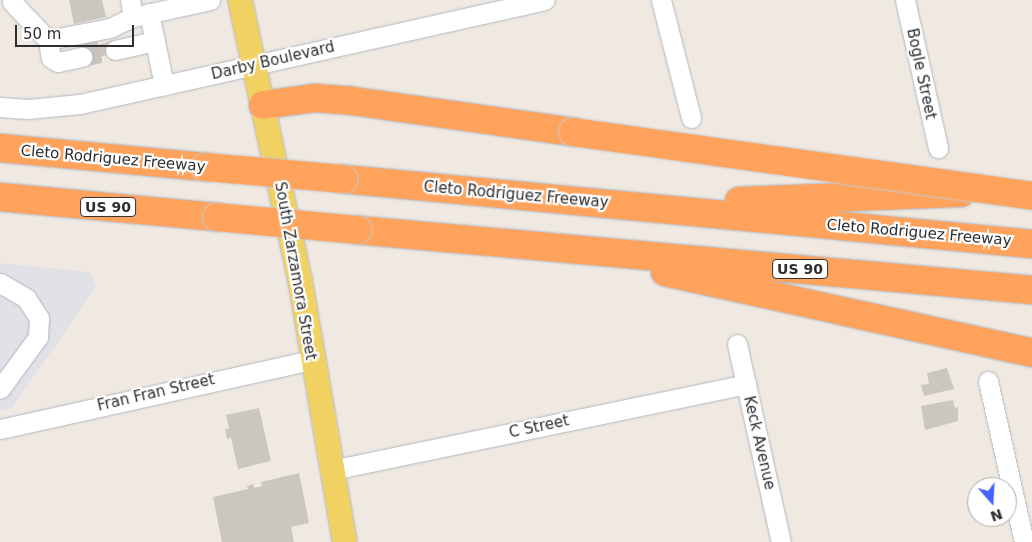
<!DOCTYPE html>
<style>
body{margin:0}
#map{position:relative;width:1032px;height:542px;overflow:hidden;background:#efe9e1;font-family:"DejaVu Sans",sans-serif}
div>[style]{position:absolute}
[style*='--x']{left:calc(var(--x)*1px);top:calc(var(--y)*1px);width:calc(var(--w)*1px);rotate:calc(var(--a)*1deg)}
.industrial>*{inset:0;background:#e3e1e8}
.building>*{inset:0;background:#cbc7bf}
.minor-tunnel>*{height:19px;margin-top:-9.5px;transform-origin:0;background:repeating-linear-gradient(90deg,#c8c4bd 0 19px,transparent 0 28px)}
.roads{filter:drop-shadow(0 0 1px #b4b7c1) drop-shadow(0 0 1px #b4b7c1)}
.minor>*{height:19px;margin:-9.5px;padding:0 9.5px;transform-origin:9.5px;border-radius:9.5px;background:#fff}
.major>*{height:24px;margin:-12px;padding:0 12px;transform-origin:12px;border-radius:12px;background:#f2d163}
.highway>*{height:28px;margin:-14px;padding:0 14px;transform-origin:14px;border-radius:14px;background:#ffa35c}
.bridges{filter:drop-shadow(0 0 1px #c9c9c9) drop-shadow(0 0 1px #c9c9c9)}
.highway-bridge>*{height:28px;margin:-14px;padding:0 14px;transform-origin:14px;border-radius:14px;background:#ffa35c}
span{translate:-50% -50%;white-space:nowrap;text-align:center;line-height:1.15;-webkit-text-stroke:4.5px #fff;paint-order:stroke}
.shield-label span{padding:1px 4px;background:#fff;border:1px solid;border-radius:4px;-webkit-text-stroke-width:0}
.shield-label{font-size:14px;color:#2e2e2e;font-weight:700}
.street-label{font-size:15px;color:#2e2e2e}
.north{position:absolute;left:967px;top:477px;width:50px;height:50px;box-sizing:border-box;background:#fff;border:1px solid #ababab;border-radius:50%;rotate:161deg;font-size:14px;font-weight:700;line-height:20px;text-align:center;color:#2e2e2e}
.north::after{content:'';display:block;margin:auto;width:18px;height:22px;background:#4264fb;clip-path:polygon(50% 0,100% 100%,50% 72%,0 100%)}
.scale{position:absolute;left:15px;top:25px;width:119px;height:22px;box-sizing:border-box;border:2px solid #2e2e2e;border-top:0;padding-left:6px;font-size:15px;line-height:18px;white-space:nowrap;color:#2e2e2e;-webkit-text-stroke:4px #fff;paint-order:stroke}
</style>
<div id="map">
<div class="industrial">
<div style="clip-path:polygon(0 263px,90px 272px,96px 287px,12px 408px,0 411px)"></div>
</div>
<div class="building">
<div style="clip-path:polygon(69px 0,102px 0,106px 17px,74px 24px)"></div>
<div style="clip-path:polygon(97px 40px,98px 45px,112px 41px,115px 53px,83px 61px,82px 44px)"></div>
<div style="clip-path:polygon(947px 368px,954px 389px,924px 396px,921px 385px,929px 384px,927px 373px)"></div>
<div style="clip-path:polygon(953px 400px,955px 408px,958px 407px,958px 421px,925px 430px,921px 406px)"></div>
<div style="clip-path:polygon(259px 408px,271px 461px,238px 469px,231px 438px,227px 439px,225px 429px,229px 429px,226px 415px)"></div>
<div style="clip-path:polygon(299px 473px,309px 523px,291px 527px,294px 542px,222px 542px,213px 497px,248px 489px,247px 486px,253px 484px,254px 488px,262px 486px,261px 482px)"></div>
</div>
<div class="minor-tunnel">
<div style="--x:82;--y:57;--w:34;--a:-12"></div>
</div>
<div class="roads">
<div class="minor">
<div style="--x:130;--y:0;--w:17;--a:80"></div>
<div style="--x:133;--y:17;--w:79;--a:-12.4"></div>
<div style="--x:661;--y:0;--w:122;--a:75.7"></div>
<div style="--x:905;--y:0;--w:152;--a:77.4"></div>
<div style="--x:12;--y:2;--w:52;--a:46.5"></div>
<div style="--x:48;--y:40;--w:18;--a:81"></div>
<div style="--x:51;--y:58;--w:8;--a:30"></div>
<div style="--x:58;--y:62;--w:25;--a:-12"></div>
<div style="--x:149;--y:13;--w:74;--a:78.2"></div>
<div style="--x:48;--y:40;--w:63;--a:-11"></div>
<div style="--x:110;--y:28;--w:25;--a:-26"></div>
<div style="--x:115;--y:50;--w:41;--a:-12.7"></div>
<div style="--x:0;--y:107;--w:28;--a:4"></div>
<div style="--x:28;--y:109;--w:52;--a:-5.5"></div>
<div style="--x:80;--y:104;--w:476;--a:-12.6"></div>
<div style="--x:0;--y:283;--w:30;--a:30"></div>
<div style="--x:26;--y:298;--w:24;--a:57"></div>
<div style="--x:39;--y:318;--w:19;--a:93"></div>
<div style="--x:38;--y:337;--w:64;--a:126.2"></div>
<div style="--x:737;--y:344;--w:203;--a:77.5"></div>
<div style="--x:988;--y:381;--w:165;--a:77.4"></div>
<div style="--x:0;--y:429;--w:320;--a:-12.5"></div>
<div style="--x:332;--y:470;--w:423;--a:-11.7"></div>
</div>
<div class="major">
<div style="--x:240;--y:0;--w:286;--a:77.9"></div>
<div style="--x:300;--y:280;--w:266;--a:80.3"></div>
</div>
<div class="highway">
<div style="--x:263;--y:105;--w:51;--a:-7.8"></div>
<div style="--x:314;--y:98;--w:39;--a:4"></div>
<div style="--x:353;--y:101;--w:222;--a:8"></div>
<div style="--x:0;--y:148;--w:207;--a:5.3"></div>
<div style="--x:343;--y:179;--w:692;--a:5.39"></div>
<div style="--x:0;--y:197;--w:218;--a:5.3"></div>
<div style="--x:739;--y:201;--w:222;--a:-2.1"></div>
<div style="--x:357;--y:230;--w:678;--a:5.08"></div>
<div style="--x:665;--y:272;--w:376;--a:12.4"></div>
</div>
</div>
<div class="bridges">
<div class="highway-bridge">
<div style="--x:573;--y:132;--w:463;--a:7.9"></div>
<div style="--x:206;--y:167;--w:138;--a:5"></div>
<div style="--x:217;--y:217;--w:141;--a:5.3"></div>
</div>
</div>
<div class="shield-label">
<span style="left:108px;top:207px">US 90</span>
<span style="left:800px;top:269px">US 90</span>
</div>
<div class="street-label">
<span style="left:273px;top:61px;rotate:-13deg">Darby Boulevard</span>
<span style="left:921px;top:74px;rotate:78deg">Bogle Street</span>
<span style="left:113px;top:159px;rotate:5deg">Cleto Rodriguez Freeway</span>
<span style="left:516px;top:195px;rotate:5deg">Cleto Rodriguez Freeway</span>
<span style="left:919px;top:233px;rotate:5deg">Cleto Rodriguez Freeway</span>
<span style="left:295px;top:271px;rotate:80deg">South Zarzamora Street</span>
<span style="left:156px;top:393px;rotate:-13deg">Fran Fran Street</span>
<span style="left:539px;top:427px;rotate:-12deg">C Street</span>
<span style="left:759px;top:443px;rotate:77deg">Keck Avenue</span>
</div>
<div class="north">N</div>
<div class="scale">50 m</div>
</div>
